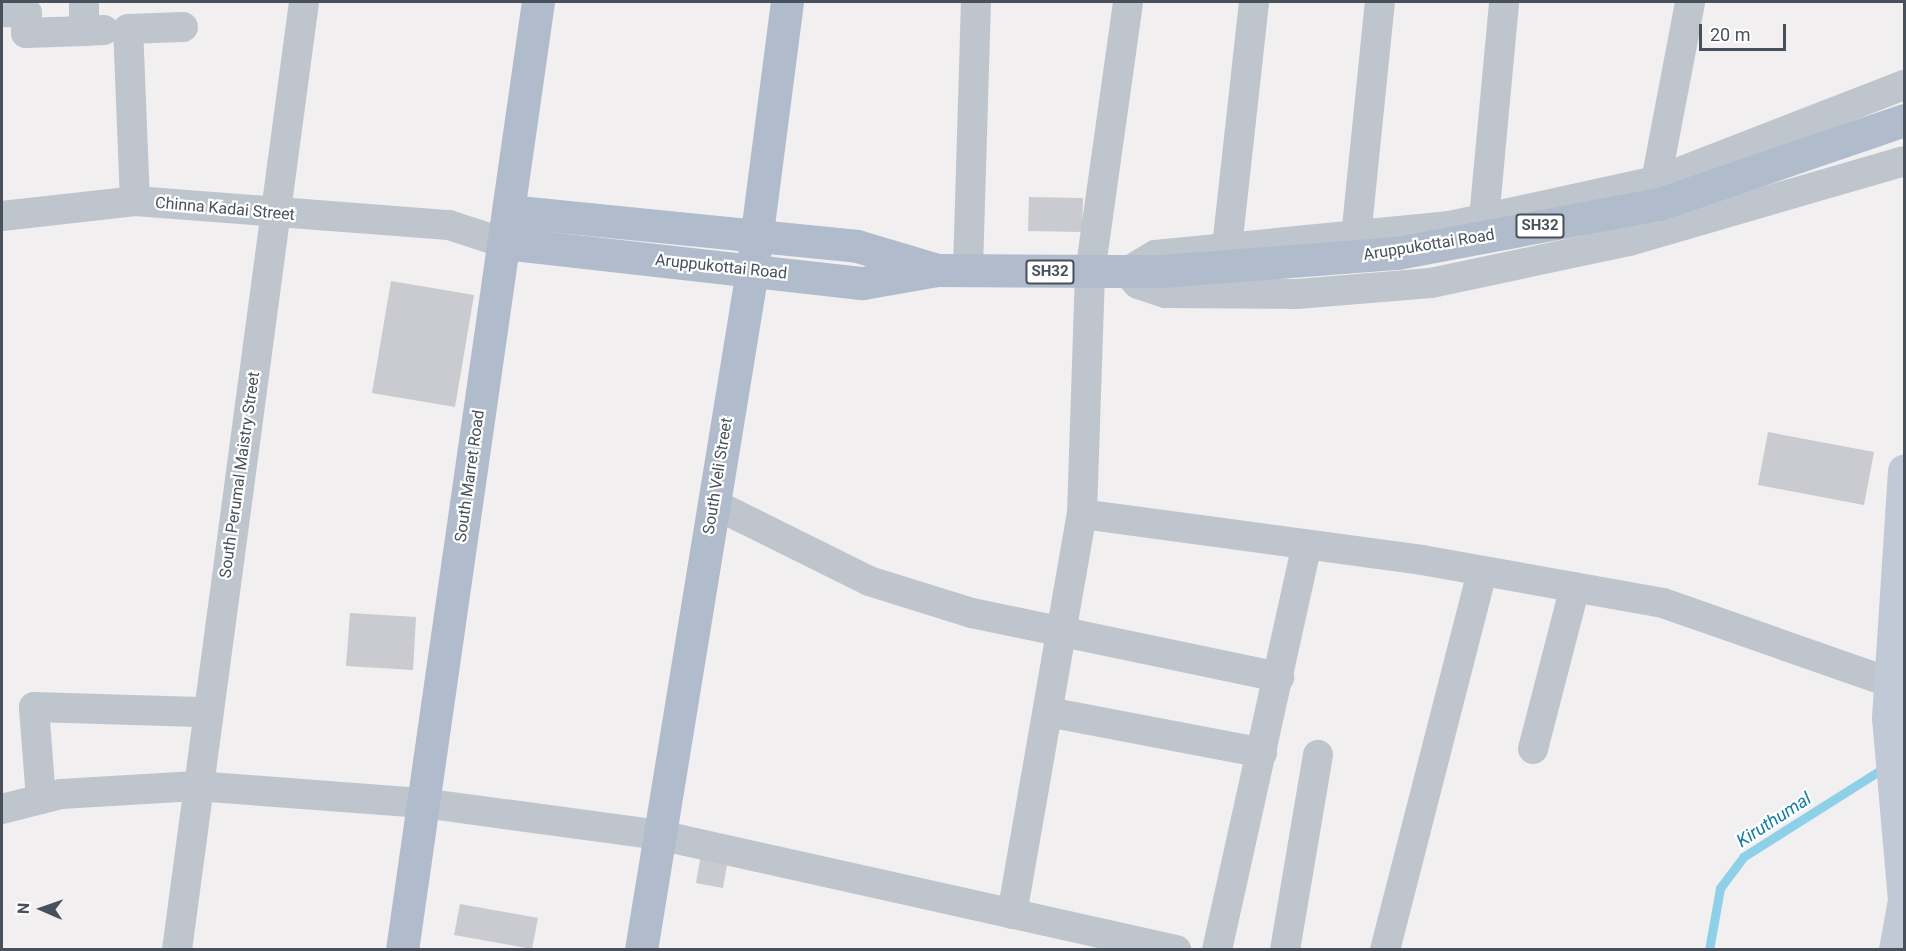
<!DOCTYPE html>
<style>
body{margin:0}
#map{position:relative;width:1906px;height:951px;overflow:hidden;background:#f1efef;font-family:Roboto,sans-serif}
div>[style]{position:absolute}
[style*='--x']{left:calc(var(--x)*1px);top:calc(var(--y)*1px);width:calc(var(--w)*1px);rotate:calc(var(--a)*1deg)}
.stream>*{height:9px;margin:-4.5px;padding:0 4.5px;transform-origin:4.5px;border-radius:4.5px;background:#8ed0e8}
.building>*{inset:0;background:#c9cbd1}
.street>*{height:30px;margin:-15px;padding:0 15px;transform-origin:15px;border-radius:15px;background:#bec5cd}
.secondary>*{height:33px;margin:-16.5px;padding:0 16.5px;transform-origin:16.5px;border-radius:16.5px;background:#c0c9d5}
.primary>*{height:33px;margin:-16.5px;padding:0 16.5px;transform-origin:16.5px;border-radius:16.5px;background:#b0bccc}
span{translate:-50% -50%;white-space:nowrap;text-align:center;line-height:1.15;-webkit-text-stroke:4.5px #fff;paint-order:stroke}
.shield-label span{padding:2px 4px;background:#fff;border:2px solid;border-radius:4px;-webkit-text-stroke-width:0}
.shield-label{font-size:15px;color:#48515b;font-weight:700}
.street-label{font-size:16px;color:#48515b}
.water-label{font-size:18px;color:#137ca4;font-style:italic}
.frame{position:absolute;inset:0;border:3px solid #48515b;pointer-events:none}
.north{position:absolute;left:12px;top:879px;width:60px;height:60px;-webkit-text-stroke:4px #fff;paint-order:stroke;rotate:272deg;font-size:16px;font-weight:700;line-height:24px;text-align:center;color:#48515b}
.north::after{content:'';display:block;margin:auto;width:21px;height:27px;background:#48515b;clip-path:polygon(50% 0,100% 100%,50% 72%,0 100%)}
.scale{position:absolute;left:1699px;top:24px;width:87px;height:27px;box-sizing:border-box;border:3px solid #48515b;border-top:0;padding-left:8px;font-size:18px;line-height:21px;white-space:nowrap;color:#48515b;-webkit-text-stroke:4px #fff;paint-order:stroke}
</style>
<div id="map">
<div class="stream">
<div style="--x:1709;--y:950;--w:63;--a:-79.9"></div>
<div style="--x:1720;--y:888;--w:39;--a:-53"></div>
<div style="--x:1743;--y:857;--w:167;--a:-32.3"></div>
</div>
<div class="building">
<div style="clip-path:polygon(1029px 197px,1083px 198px,1082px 232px,1028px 231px)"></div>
<div style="clip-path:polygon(391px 281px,474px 295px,455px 407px,372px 393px)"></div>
<div style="clip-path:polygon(1768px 432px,1874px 452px,1864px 505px,1758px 485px)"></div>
<div style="clip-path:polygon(350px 613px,416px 617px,413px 670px,346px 666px)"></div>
<div style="clip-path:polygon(701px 854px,728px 859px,723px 888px,696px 883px)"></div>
<div style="clip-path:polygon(460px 904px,538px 918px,532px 949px,454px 935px)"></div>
</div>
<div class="street">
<div style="--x:84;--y:2;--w:29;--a:90"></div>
<div style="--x:84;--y:31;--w:20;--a:-3"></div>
<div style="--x:2;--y:12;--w:25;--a:2"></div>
<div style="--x:27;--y:13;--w:20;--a:93"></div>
<div style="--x:26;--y:33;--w:58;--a:-2"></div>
<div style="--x:1904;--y:85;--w:266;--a:158.8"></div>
<div style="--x:1656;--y:181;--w:211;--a:167.7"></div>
<div style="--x:1450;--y:226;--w:296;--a:174.4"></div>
<div style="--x:1155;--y:255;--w:33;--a:149"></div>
<div style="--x:1127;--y:272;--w:16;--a:47"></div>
<div style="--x:1138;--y:284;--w:28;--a:18"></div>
<div style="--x:1165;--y:293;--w:132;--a:0.4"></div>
<div style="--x:1297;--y:294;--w:134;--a:-4.7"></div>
<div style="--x:1431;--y:283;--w:202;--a:-12"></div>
<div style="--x:1629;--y:241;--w:286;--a:-16.2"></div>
<div style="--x:1656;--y:181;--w:182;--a:-79.2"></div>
<div style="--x:135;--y:201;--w:172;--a:-92.3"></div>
<div style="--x:128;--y:29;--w:55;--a:-2.1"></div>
<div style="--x:2;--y:216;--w:134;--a:-6.4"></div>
<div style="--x:135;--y:201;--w:315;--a:4.4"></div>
<div style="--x:449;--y:225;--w:58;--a:18.1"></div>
<div style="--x:1484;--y:219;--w:218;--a:-84.7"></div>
<div style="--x:1356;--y:237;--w:236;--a:-84.2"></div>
<div style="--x:1227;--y:247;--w:246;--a:-83.7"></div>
<div style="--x:968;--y:270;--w:268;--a:-88.3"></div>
<div style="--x:714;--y:504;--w:173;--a:26.4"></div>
<div style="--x:869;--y:581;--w:108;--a:17.3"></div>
<div style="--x:972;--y:613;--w:314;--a:11.8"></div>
<div style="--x:1082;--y:514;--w:241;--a:-88.1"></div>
<div style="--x:1090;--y:273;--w:274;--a:-82"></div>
<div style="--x:1048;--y:712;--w:218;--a:10.8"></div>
<div style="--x:1533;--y:749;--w:167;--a:-75.5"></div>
<div style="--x:41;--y:799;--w:92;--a:-94.4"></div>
<div style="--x:34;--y:707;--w:173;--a:1.7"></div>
<div style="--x:2;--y:809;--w:61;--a:-14.3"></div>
<div style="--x:61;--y:794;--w:135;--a:-3.4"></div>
<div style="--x:196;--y:786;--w:228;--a:4.3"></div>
<div style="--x:423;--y:803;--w:238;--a:7.7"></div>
<div style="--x:659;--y:835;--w:530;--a:12.54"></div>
<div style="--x:1012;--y:914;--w:406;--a:-80.1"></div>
<div style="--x:1082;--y:514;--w:343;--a:7.7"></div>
<div style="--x:1422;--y:560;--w:245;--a:10.1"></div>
<div style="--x:1663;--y:603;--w:238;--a:19.3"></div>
<div style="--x:177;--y:950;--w:956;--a:-82.37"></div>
<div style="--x:1217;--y:950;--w:415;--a:-77.5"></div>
<div style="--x:1285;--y:950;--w:198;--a:-80.4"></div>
<div style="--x:1385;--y:950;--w:391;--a:-75.6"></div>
</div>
<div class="secondary">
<div style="--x:1895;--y:950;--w:51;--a:-79.8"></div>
<div style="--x:1904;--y:900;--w:183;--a:-95"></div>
<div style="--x:1888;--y:718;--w:248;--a:-86.3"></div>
</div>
<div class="primary">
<div style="--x:508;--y:211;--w:351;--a:5.7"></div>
<div style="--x:857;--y:246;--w:84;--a:16.7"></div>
<div style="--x:504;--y:243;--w:361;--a:6.4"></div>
<div style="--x:863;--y:283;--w:75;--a:-10"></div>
<div style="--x:937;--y:270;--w:225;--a:0.3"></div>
<div style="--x:1162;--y:271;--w:236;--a:-4.4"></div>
<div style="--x:1397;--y:253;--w:267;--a:-10.6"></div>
<div style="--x:1659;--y:204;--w:259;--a:-18.9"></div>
<div style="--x:402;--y:950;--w:958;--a:-81.84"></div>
<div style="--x:641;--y:950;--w:688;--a:-80.72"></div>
<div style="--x:752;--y:271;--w:271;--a:-82.6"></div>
</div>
<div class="shield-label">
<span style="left:1540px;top:226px">SH32</span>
<span style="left:1050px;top:272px">SH32</span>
</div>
<div class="street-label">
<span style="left:225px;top:209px;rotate:5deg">Chinna Kadai Street</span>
<span style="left:1429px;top:245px;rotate:-9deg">Aruppukottai Road</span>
<span style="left:721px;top:267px;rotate:6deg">Aruppukottai Road</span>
<span style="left:240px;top:475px;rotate:-82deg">South Perumal Maistry Street</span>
<span style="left:470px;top:476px;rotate:-82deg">South Marret Road</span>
<span style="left:718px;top:476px;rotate:-81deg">South Veli Street</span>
</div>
<div class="water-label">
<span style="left:1774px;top:820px;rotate:-33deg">Kiruthumal</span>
</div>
<div class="frame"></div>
<div class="north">N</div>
<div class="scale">20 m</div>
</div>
